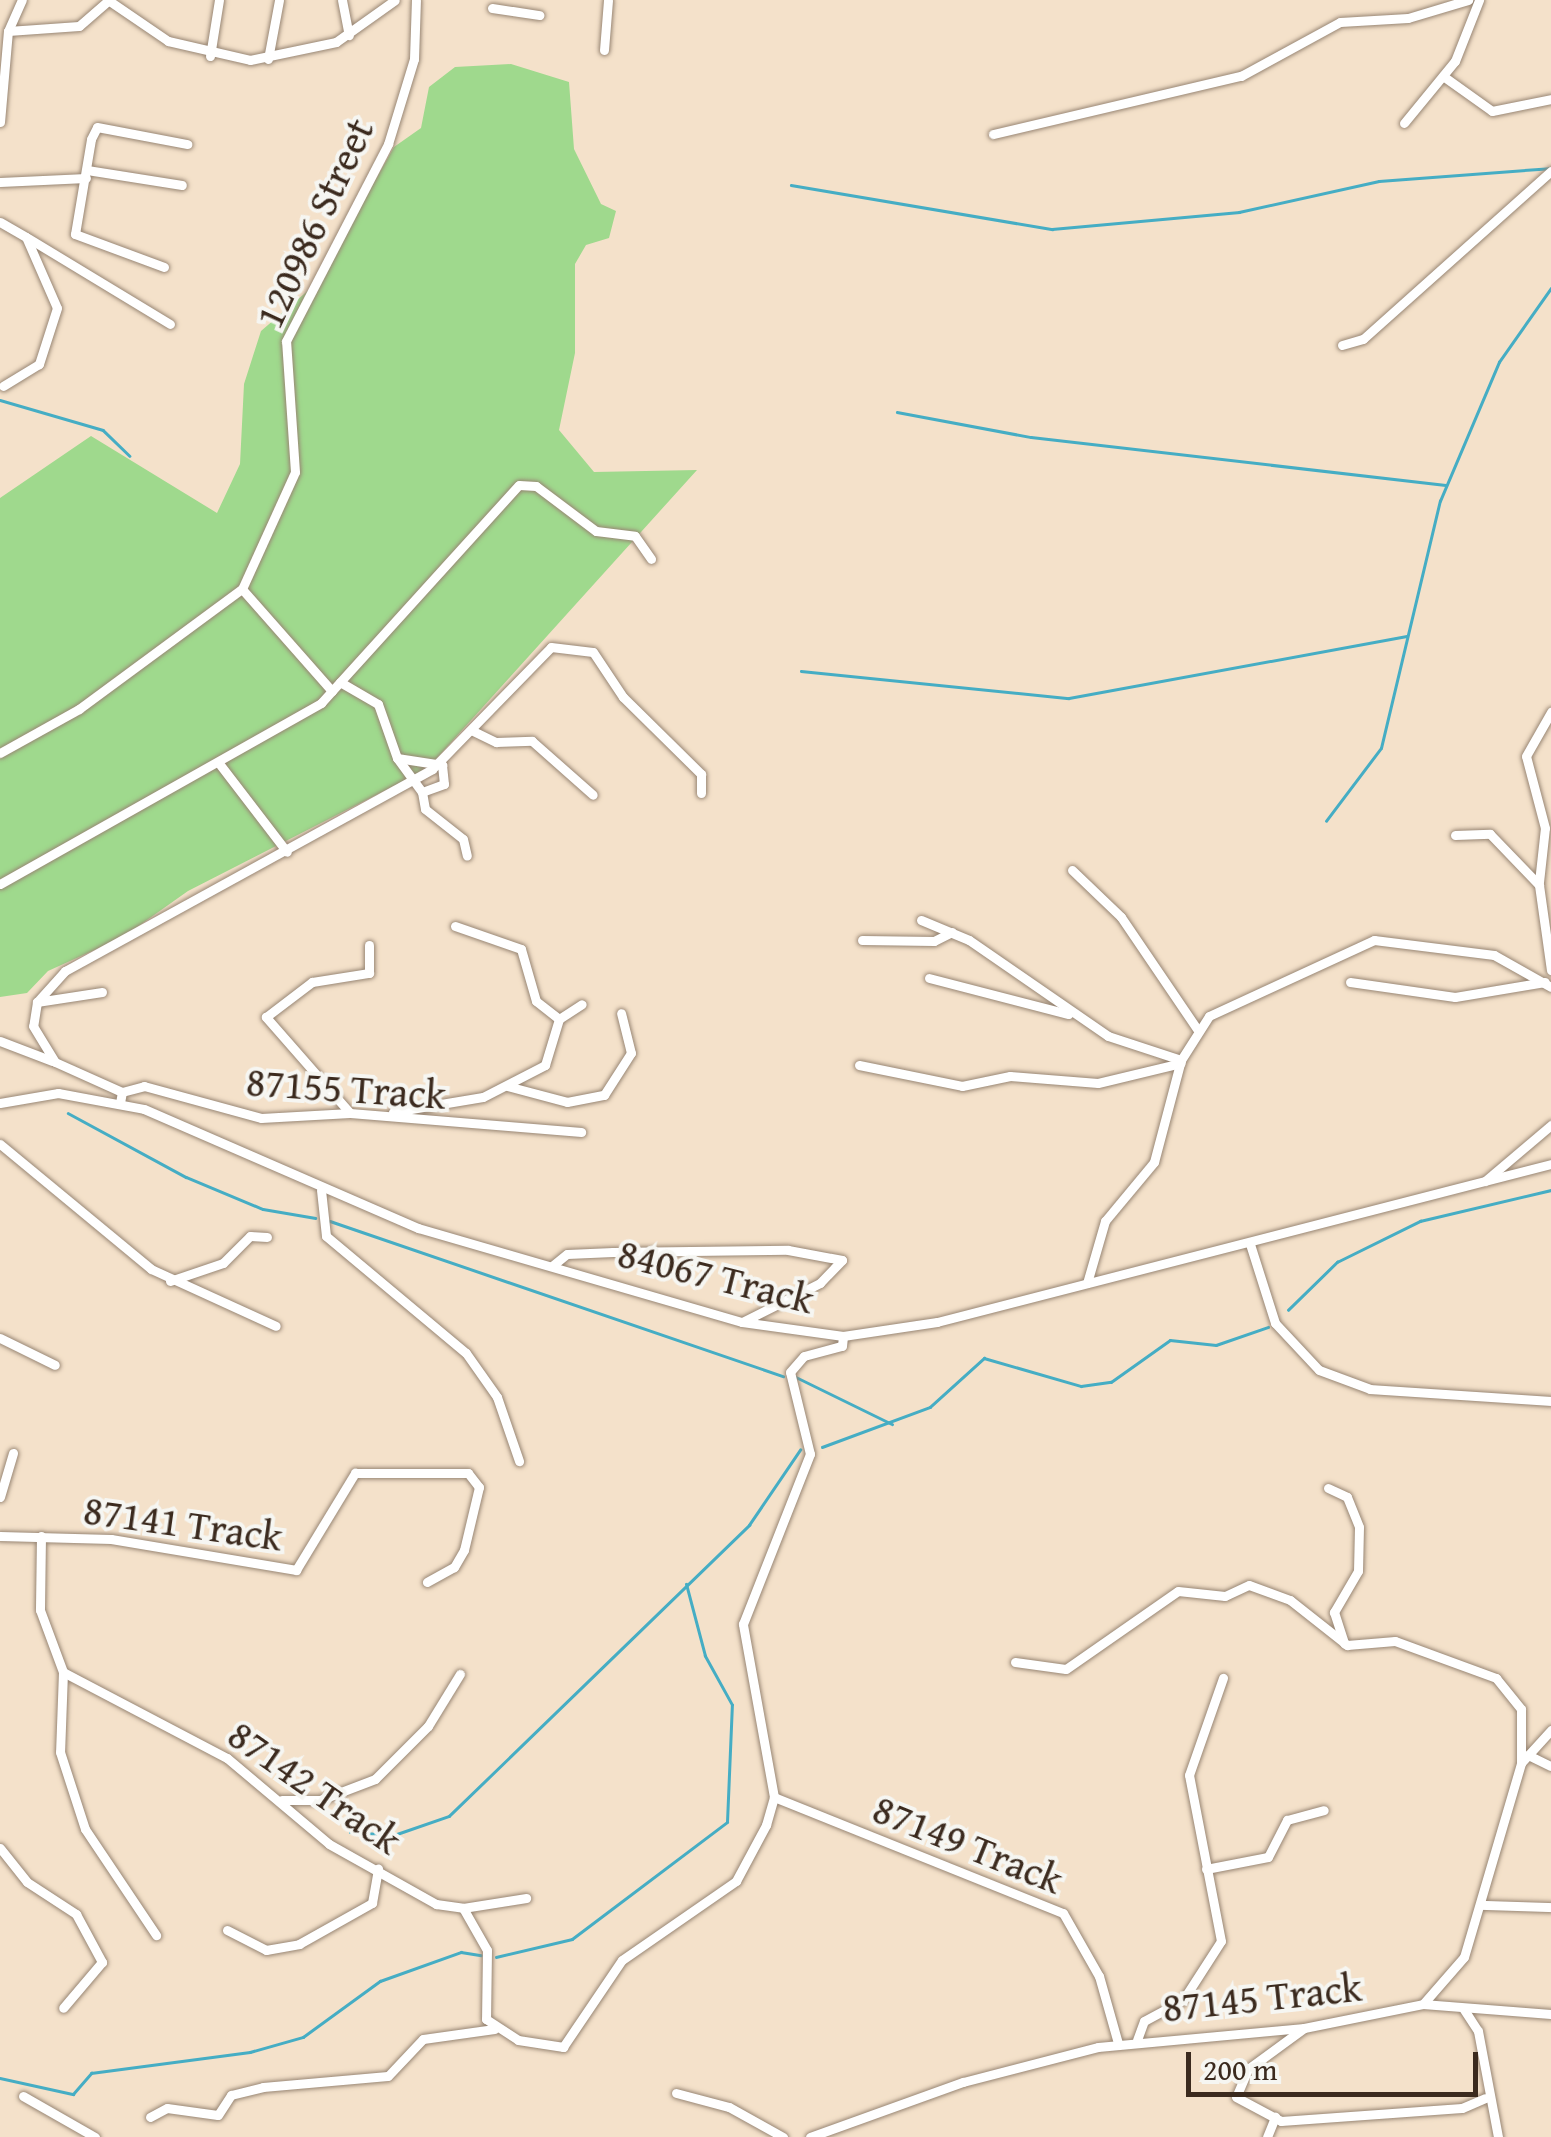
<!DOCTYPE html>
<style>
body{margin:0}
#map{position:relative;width:1551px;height:2137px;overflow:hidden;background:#f4e1ca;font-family:"Gentium Book Plus",serif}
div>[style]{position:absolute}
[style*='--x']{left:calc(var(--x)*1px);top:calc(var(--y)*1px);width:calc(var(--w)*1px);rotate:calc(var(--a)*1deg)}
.green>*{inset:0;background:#9fd98d}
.stream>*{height:2.5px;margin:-1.25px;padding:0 1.25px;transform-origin:1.25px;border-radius:1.25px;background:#45adc4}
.roads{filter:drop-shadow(0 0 2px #988674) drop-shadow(0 0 2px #988674)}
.minor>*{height:9px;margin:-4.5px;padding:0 4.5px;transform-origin:4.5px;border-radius:4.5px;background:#fff}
span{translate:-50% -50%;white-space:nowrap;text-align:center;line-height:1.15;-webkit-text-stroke:8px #f6f6f2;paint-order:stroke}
.street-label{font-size:40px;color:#3b2a1e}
.scale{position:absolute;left:1186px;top:2052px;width:292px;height:45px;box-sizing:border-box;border:5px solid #3b2a1e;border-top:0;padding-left:12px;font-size:30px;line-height:35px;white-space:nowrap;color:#3b2a1e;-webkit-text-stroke:8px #f6f6f2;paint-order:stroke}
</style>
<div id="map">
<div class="green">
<div style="clip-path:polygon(511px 64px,569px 82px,574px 149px,601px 204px,616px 211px,609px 238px,586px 245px,575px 264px,575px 353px,559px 430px,594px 472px,697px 470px,427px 769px,188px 891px,123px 937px,48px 971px,27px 993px,0 997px,0 498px,91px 436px,217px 513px,240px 464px,244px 384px,261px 331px,318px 282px,394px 147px,421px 128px,429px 87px,455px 67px)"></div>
</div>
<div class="stream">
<div style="--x:791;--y:185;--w:265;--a:9.6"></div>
<div style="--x:1052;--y:229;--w:188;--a:-5.2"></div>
<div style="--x:1239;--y:212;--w:143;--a:-12.5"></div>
<div style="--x:1379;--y:181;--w:171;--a:-4.3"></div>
<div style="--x:0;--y:400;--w:107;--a:16.2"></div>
<div style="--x:103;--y:430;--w:37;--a:44"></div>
<div style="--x:897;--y:412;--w:136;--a:10.6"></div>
<div style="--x:1031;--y:437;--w:417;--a:6.6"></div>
<div style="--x:801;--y:671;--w:269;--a:5.8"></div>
<div style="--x:1069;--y:698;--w:343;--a:-10.4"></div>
<div style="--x:1326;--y:821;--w:91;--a:-53"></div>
<div style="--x:1381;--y:748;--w:254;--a:-76.6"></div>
<div style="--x:1440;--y:501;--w:151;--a:-67"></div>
<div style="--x:1499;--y:362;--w:90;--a:-54.9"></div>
<div style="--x:68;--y:1113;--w:134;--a:28.5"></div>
<div style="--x:186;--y:1177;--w:83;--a:22.6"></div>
<div style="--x:263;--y:1209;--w:53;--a:9.8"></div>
<div style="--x:330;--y:1221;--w:479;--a:18.9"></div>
<div style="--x:1288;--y:1310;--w:69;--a:-44.4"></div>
<div style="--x:1337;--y:1262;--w:93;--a:-26.3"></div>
<div style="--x:1420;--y:1221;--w:135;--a:-13.3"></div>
<div style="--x:796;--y:1377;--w:107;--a:26.1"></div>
<div style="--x:822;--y:1447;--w:115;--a:-20.3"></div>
<div style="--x:930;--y:1407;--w:73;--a:-42.2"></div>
<div style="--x:984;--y:1358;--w:101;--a:16.1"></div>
<div style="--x:1081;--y:1386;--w:30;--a:-8"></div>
<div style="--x:1111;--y:1382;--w:72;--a:-35.4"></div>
<div style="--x:1170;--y:1340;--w:46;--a:6.2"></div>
<div style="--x:1216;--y:1345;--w:55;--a:-19.1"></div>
<div style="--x:350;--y:1832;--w:44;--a:3.9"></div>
<div style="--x:394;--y:1835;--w:58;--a:-19.1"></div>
<div style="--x:449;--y:1816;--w:418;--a:-44.1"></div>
<div style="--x:749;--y:1525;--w:91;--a:-55.8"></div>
<div style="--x:496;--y:1957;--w:78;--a:-13.3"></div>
<div style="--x:572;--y:1939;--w:194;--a:-37"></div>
<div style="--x:727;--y:1822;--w:117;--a:-87.6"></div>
<div style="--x:732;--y:1705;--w:56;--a:-118.9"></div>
<div style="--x:705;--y:1656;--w:74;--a:-104.8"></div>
<div style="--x:0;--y:2078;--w:75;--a:12.4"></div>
<div style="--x:73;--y:2094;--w:28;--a:-49"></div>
<div style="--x:91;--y:2073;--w:160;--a:-7.5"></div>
<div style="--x:250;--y:2052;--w:55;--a:-15.8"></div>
<div style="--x:303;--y:2037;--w:95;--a:-36"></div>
<div style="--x:380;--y:1981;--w:86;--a:-19.7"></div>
<div style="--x:461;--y:1952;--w:20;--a:9"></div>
</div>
<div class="roads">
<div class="minor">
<div style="--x:108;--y:0;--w:73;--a:34.3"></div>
<div style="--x:168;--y:41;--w:84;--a:13"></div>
<div style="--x:250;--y:60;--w:88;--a:-11.8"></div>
<div style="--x:336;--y:42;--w:72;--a:-35.4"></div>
<div style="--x:342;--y:0;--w:36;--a:79"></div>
<div style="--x:492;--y:8;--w:48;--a:8.5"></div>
<div style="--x:8;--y:31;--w:34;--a:-66"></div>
<div style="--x:604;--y:50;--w:50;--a:-85.4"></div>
<div style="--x:210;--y:56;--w:57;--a:-80.9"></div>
<div style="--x:268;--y:59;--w:60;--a:-79.4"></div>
<div style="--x:1443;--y:76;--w:60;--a:35.5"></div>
<div style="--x:1492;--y:111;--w:60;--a:-11.5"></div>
<div style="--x:0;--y:122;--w:91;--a:-85"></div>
<div style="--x:8;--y:31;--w:71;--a:-4"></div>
<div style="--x:79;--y:26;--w:40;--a:-41"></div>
<div style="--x:1404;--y:123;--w:80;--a:-50.6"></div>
<div style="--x:1455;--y:61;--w:66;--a:-68.5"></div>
<div style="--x:993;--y:134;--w:255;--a:-13.2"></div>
<div style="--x:1241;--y:76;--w:113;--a:-28.6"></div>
<div style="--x:1340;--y:22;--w:68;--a:-3.4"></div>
<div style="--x:1408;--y:18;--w:63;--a:-16.7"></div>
<div style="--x:87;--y:170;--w:96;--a:9"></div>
<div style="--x:0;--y:182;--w:86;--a:-2.7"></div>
<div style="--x:0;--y:222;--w:30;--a:30"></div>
<div style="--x:26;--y:237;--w:77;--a:66.4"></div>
<div style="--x:57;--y:308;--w:59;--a:107.8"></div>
<div style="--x:39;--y:364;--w:42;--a:148.6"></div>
<div style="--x:28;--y:238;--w:166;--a:31.2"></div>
<div style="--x:164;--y:267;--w:95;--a:-159.7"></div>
<div style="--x:75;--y:234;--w:96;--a:-80.4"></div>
<div style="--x:91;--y:139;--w:13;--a:-63"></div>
<div style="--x:97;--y:127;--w:92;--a:10.7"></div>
<div style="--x:1342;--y:345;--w:22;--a:-16"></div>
<div style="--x:1363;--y:339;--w:252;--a:-41.8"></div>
<div style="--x:242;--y:589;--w:136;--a:48.6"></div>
<div style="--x:340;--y:682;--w:44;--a:30.1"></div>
<div style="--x:378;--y:704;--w:57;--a:70.6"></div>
<div style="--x:471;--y:730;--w:28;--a:26"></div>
<div style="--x:496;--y:742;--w:36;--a:-2"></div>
<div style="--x:532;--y:741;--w:81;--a:41.5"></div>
<div style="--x:0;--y:753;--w:90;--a:-29.1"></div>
<div style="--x:79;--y:709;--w:202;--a:-36.4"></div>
<div style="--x:242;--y:589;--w:128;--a:-65.6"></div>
<div style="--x:295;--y:472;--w:131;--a:-93.9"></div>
<div style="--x:286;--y:341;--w:222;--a:-62.6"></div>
<div style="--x:388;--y:144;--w:89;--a:-73"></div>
<div style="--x:414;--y:59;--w:59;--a:-88.1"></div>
<div style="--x:397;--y:758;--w:46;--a:8.8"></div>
<div style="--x:442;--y:765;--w:19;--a:84"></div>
<div style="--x:444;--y:784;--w:23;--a:160"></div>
<div style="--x:422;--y:792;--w:42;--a:-126.3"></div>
<div style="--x:218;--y:762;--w:113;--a:52.5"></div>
<div style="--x:422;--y:792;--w:17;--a:80"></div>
<div style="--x:425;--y:809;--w:48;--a:38.3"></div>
<div style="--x:463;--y:839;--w:17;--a:77"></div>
<div style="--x:1455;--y:835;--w:35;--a:-2"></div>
<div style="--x:1490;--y:834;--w:71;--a:46.1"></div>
<div style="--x:1539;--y:885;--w:86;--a:82"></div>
<div style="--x:1072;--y:870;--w:68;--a:43.8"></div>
<div style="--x:1121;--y:917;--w:135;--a:55.8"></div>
<div style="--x:1539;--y:882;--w:54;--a:-83.7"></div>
<div style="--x:1545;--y:828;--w:74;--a:-104.8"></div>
<div style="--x:1526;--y:756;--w:51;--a:-60.4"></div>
<div style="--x:0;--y:884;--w:369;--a:-29.4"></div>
<div style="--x:321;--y:703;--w:294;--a:-47.8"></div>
<div style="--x:519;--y:485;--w:17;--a:3"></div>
<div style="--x:536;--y:486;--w:75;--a:36.9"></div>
<div style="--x:596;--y:531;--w:39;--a:7"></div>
<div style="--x:635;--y:536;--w:28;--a:55"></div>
<div style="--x:921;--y:920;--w:52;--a:22.6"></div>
<div style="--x:969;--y:940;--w:169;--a:34.6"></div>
<div style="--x:1108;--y:1036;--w:77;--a:18.2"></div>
<div style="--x:455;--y:926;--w:70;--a:19.2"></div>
<div style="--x:521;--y:949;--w:54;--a:73.9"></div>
<div style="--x:536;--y:1001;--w:29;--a:38"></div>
<div style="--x:862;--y:940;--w:72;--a:0.8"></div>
<div style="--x:934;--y:941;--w:20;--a:-27"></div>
<div style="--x:929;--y:978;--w:144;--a:14.5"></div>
<div style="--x:1350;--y:982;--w:106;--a:8.1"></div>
<div style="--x:1455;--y:997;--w:91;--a:-9.5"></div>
<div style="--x:102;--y:992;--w:66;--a:171.3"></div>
<div style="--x:37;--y:1002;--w:24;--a:99"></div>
<div style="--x:33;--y:1026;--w:42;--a:58.6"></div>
<div style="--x:55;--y:1062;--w:73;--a:24.1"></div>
<div style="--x:37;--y:1002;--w:42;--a:-47.9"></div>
<div style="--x:65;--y:971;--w:419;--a:-28.8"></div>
<div style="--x:432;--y:769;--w:170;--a:-45.7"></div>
<div style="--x:551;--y:647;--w:42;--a:6.8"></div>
<div style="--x:593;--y:652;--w:54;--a:56.3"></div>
<div style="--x:623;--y:697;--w:110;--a:44.6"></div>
<div style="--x:701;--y:774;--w:19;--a:90"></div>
<div style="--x:0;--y:1041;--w:56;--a:21"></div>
<div style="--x:859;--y:1065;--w:105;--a:11.5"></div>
<div style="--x:962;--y:1086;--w:49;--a:-11.8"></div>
<div style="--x:1010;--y:1076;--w:88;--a:4.5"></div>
<div style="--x:1098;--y:1083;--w:85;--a:-13.5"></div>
<div style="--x:507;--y:1086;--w:62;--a:14.9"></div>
<div style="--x:567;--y:1102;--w:38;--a:-11"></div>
<div style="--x:604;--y:1095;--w:50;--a:-57.3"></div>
<div style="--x:631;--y:1053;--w:41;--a:-104"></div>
<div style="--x:0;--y:1103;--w:59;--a:-9.8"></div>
<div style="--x:58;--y:1093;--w:87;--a:10.5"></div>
<div style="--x:144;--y:1109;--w:299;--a:23.5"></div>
<div style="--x:418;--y:1228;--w:337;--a:16.2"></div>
<div style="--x:742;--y:1322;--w:102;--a:7.9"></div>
<div style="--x:843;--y:1336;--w:95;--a:-8.5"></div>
<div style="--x:937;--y:1322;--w:634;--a:-14.43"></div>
<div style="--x:120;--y:1103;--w:11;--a:-80"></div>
<div style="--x:122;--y:1092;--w:23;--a:-15"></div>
<div style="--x:144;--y:1086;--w:121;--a:15.3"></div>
<div style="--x:261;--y:1118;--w:89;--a:-3.2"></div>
<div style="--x:350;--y:1113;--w:232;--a:4.7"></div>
<div style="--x:393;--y:1112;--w:91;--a:-9.5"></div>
<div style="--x:483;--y:1097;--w:70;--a:-27.3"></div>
<div style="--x:545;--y:1065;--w:48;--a:-73.1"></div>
<div style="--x:559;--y:1019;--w:27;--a:-33"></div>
<div style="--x:350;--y:1113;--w:128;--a:-131.2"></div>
<div style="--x:266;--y:1017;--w:58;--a:-37.3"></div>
<div style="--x:312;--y:982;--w:58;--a:-9"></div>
<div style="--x:369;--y:973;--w:28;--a:-90"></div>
<div style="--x:0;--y:1144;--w:196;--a:39.6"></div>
<div style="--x:151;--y:1269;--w:137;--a:24.5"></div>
<div style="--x:1485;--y:1181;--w:87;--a:-40.3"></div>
<div style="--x:321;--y:1190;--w:46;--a:83.8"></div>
<div style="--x:326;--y:1236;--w:182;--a:39.9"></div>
<div style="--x:466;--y:1353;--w:54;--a:54.8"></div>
<div style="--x:497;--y:1397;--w:68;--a:71"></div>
<div style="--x:1250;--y:1244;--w:83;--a:72.4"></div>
<div style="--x:1275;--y:1323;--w:64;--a:46.9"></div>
<div style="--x:1319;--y:1370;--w:54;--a:20.4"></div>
<div style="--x:1370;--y:1389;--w:181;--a:3.8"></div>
<div style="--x:552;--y:1266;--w:19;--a:-39"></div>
<div style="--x:567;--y:1254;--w:46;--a:-2.5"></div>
<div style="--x:613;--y:1252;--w:175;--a:-0.7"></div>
<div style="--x:788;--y:1250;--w:55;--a:10.5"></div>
<div style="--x:842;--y:1260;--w:32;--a:134"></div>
<div style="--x:820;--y:1283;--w:87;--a:153.4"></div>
<div style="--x:170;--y:1281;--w:56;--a:-18.8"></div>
<div style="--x:223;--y:1263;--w:38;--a:-45"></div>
<div style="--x:250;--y:1236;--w:17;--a:3"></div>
<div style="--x:1087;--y:1283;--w:65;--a:-73.8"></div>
<div style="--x:1105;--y:1221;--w:77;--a:-50.3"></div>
<div style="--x:1154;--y:1162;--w:106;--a:-75.2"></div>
<div style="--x:1181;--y:1060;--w:52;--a:-57.5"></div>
<div style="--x:1209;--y:1016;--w:182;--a:-24.7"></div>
<div style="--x:1374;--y:940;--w:121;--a:7.1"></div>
<div style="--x:1494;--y:955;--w:65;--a:29.3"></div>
<div style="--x:0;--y:1338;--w:61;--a:26.1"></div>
<div style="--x:1328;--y:1488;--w:21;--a:25"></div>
<div style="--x:1347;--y:1497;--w:32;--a:68"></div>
<div style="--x:1359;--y:1527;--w:44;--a:91.3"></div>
<div style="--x:1358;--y:1571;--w:48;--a:120.3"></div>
<div style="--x:1334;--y:1612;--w:33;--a:72"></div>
<div style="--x:0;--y:1497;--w:46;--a:-73.5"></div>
<div style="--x:0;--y:1536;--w:111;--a:1.5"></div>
<div style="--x:111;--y:1539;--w:188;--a:9.5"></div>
<div style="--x:296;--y:1570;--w:114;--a:-58.7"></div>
<div style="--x:355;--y:1473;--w:113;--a:0"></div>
<div style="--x:468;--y:1473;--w:18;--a:52"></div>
<div style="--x:479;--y:1487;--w:65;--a:103.4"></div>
<div style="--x:464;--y:1550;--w:20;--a:120"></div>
<div style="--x:454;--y:1567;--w:31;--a:151"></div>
<div style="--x:41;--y:1536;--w:74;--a:90.8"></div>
<div style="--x:40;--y:1610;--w:66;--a:69.6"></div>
<div style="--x:63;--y:1672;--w:185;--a:27.7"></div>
<div style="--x:227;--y:1758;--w:133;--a:40.1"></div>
<div style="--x:329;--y:1844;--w:123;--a:29.3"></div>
<div style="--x:436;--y:1904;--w:27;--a:8"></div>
<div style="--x:463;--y:1908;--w:48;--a:60.3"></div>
<div style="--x:487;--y:1950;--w:69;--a:90.8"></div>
<div style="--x:486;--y:2019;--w:38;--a:33"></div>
<div style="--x:518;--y:2040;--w:46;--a:8.8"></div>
<div style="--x:563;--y:2047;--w:105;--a:-55.9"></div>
<div style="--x:622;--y:1960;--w:139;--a:-34.7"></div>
<div style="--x:736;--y:1881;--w:64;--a:-61.8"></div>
<div style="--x:766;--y:1825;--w:29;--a:-74"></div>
<div style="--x:774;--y:1797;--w:176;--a:-100.2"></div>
<div style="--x:743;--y:1624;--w:183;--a:-68.5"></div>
<div style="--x:810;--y:1454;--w:84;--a:-103.7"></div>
<div style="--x:790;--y:1372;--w:21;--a:-49"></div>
<div style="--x:804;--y:1356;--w:39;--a:-15"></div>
<div style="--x:842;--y:1346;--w:10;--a:-84"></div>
<div style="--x:1015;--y:1662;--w:51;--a:7.8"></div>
<div style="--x:1066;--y:1669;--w:136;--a:-34.9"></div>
<div style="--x:1178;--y:1591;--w:47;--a:6.1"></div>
<div style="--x:1225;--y:1596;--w:26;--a:-25"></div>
<div style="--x:1249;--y:1585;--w:44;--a:20.1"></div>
<div style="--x:1290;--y:1600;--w:73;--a:38.3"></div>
<div style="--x:1347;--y:1645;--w:48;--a:-4.8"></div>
<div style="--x:1395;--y:1641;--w:108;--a:20.1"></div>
<div style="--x:1496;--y:1678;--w:40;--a:51"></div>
<div style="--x:1521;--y:1709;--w:54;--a:90"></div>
<div style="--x:63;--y:1672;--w:80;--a:92.1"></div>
<div style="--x:60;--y:1752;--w:81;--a:72"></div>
<div style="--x:85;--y:1829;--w:128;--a:56.2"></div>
<div style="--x:1528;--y:1755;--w:25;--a:26"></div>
<div style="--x:774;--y:1797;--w:311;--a:21.9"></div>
<div style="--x:1063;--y:1913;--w:73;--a:60.3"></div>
<div style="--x:1099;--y:1976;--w:70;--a:74.2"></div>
<div style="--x:282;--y:1800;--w:38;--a:0"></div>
<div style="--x:320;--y:1800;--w:59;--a:-20.9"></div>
<div style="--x:375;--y:1779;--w:75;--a:-45"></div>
<div style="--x:428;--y:1726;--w:61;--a:-58.4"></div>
<div style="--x:0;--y:1848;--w:43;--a:51.5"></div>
<div style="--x:27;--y:1882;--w:59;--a:33.1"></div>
<div style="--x:76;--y:1914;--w:55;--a:61.6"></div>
<div style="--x:102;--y:1962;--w:60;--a:130.3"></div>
<div style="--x:1206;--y:1869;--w:63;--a:-11"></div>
<div style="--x:1268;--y:1857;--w:42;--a:-62.8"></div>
<div style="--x:1287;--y:1820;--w:38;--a:-15"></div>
<div style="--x:1483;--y:1905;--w:68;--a:1.7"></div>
<div style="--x:463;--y:1908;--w:64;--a:-9"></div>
<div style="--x:227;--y:1930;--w:44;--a:27.1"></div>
<div style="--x:266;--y:1950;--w:34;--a:-10"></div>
<div style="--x:299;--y:1944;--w:84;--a:-29.3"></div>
<div style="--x:372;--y:1903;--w:35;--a:-80"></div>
<div style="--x:1423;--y:2004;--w:128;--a:4.5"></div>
<div style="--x:1463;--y:2008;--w:27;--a:57"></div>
<div style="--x:1478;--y:2031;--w:108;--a:79.3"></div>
<div style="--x:1304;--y:2028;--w:69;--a:143.8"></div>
<div style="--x:1248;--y:2069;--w:30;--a:113"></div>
<div style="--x:1236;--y:2097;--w:51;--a:28.1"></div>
<div style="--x:1281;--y:2121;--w:181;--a:-4.1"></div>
<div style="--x:1462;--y:2108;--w:25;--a:-23"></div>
<div style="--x:1137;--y:2040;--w:20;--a:-70"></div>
<div style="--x:1144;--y:2021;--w:44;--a:-28.3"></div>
<div style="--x:1183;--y:2000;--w:70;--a:-57.2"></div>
<div style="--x:1221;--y:1941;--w:169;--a:-100.9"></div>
<div style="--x:1189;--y:1775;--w:103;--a:-70.7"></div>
<div style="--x:676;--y:2093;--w:55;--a:14.8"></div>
<div style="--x:729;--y:2107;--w:62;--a:29.1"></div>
<div style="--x:23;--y:2096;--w:83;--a:29.7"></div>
<div style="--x:150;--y:2117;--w:19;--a:-28"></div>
<div style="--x:167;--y:2108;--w:51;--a:7.8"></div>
<div style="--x:218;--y:2115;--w:24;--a:-57"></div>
<div style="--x:231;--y:2095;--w:33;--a:-14"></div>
<div style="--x:263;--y:2087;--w:125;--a:-5"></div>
<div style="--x:388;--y:2076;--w:51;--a:-46.6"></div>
<div style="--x:423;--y:2039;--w:72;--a:-8"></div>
<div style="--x:810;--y:2137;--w:163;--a:-19.8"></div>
<div style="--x:963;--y:2082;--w:139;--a:-14.5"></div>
<div style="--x:1098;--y:2047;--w:207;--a:-5.3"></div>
<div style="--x:1304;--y:2028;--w:121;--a:-11.4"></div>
<div style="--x:1423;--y:2004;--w:62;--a:-48.9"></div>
<div style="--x:1464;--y:1957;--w:202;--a:-73.6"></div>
<div style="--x:1521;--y:1763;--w:45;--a:-47.7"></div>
<div style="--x:1267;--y:2137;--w:22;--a:-68"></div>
</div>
</div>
<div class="street-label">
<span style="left:314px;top:223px;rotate:-65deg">120986 Street</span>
<span style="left:346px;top:1088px;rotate:4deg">87155 Track</span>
<span style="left:716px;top:1276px;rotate:14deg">84067 Track</span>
<span style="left:183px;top:1523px;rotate:8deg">87141 Track</span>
<span style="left:315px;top:1787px;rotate:35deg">87142 Track</span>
<span style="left:968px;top:1844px;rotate:22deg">87149 Track</span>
<span style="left:1262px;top:1997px;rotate:-6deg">87145 Track</span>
</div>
<div class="scale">200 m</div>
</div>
